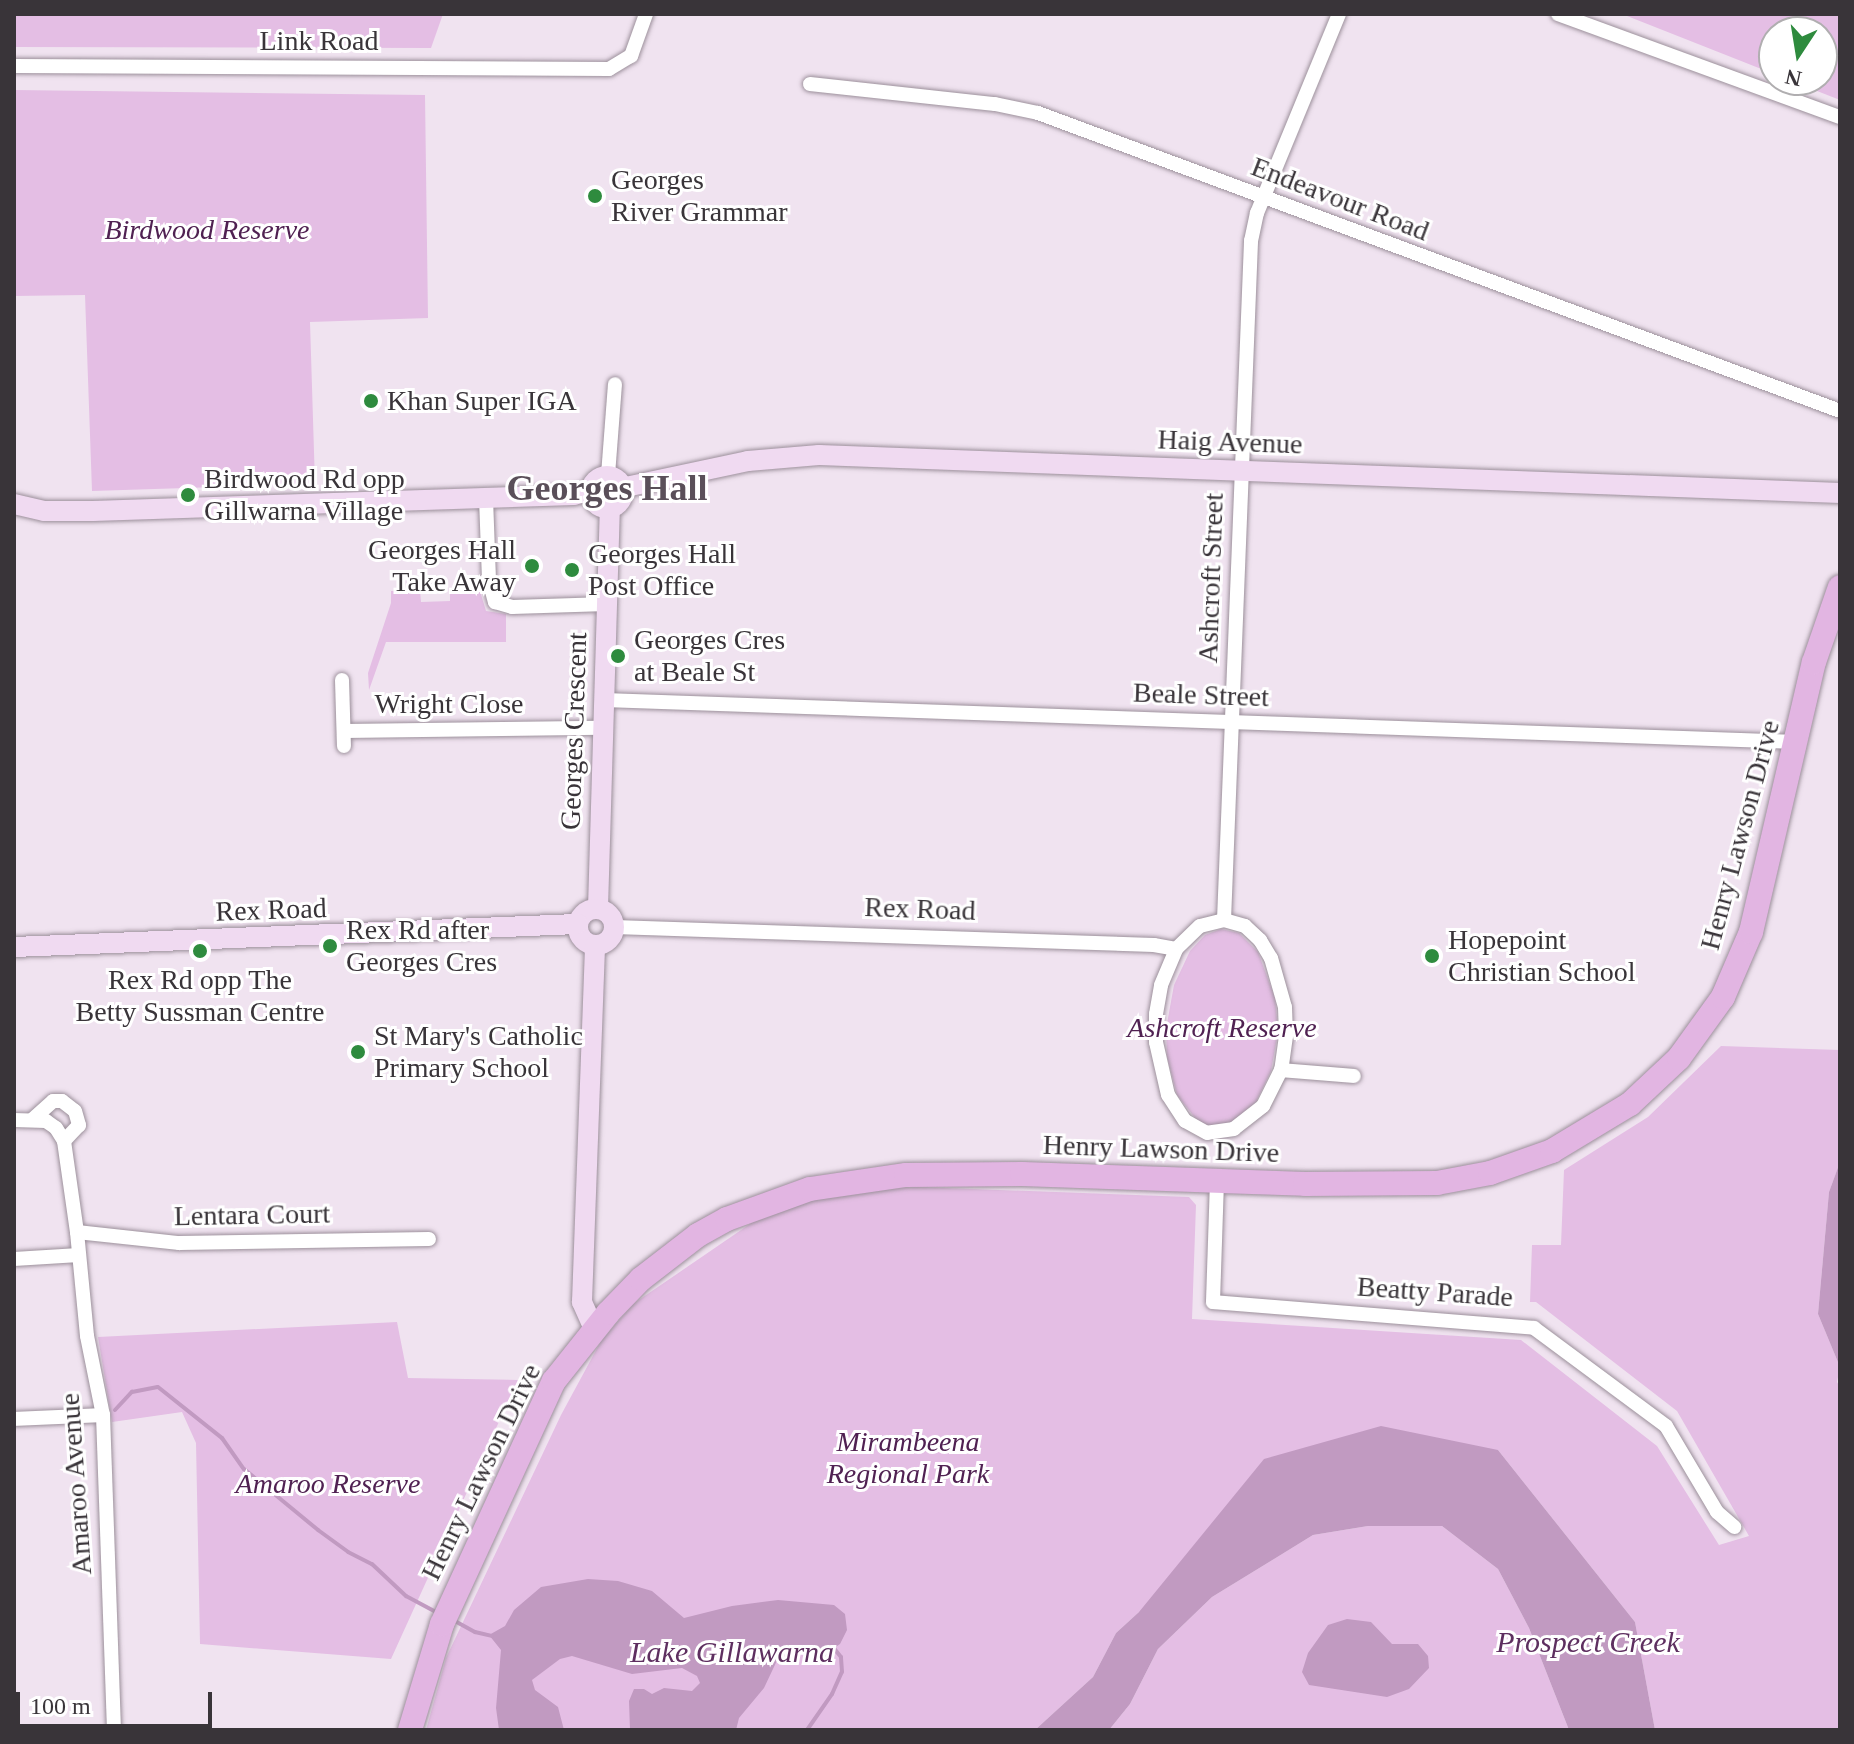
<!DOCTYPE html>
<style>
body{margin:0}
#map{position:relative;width:1854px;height:1744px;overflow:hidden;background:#f0e3f0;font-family:Georgia,serif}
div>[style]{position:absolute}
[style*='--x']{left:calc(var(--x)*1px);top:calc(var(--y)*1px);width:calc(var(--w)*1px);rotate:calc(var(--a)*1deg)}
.green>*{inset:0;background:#e4bee4}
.water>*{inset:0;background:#c19ac1}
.stream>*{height:4px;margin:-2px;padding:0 2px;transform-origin:2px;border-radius:2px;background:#c19ac1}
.roads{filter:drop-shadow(0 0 2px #9c909b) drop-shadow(0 0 2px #9c909b)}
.street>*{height:14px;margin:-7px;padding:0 7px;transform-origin:7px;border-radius:7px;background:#fff}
.secondary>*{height:20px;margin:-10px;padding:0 10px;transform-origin:10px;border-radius:10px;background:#f0daf1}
.secondary>.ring{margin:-10px;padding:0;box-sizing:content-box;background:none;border:20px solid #f0daf1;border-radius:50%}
.primary>*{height:24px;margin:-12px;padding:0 12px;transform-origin:12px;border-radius:12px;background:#e2b5e2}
.dots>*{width:22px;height:22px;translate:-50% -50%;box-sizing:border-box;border:4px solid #fff;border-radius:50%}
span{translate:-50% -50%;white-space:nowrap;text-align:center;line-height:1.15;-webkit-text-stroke:6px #fff;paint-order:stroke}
.street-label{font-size:28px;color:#393439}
.poi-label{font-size:28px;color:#393439}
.left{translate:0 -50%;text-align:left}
.right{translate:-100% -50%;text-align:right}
.park-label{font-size:28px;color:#502152;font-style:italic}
.water-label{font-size:30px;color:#5e2f60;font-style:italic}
.district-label{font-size:36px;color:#5a4f59;font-weight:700}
.frame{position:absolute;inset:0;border:16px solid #393439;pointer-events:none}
.north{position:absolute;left:1758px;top:16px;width:80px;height:80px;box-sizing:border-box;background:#fff;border:2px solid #b0aeb0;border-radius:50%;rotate:192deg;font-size:22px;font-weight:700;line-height:32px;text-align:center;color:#393439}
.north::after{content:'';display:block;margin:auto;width:28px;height:36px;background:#2e8b3e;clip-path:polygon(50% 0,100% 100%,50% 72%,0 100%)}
.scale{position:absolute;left:16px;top:1692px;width:196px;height:36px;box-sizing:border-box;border:4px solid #393439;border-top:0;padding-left:10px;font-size:24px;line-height:28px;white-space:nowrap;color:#393439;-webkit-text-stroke:6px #fff;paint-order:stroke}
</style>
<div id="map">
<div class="green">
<div style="clip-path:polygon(14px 14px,443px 14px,431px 48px,14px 47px)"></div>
<div style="clip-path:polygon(1622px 14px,1840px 14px,1840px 100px,1789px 80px,1822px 80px,1822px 32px,1774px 32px,1774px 74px)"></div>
<div style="clip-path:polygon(14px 90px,425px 95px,428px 318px,310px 322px,315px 484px,92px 491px,85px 295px,14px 296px)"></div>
<div style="clip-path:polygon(479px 588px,486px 611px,506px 614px,506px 642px,386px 642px,369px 690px,368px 673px,391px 603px,391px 591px,420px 590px,421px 602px,450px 601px,450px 589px)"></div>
<div style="clip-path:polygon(1221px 929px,1239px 933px,1258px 952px,1275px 998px,1278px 1032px,1271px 1071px,1256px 1102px,1234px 1122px,1212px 1127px,1199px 1123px,1177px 1095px,1167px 1057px,1166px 1029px,1174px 985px,1190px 951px,1205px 935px)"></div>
<div style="clip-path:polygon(1721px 1046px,1840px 1050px,1840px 1162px,1829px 1192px,1818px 1314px,1840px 1367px,1837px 1382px,1840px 1387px,1840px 1730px,1655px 1730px,1635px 1622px,1498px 1450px,1139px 1612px,1116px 1633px,1093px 1677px,1035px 1730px,426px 1730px,446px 1658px,561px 1415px,601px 1341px,633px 1304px,763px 1215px,796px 1203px,857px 1189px,918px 1187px,1189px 1197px,1196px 1205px,1192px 1319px,1521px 1340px,1657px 1446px,1719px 1545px,1749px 1536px,1677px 1411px,1536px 1302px,1530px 1302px,1532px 1245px,1561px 1245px,1564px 1170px,1648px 1117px)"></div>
<div style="clip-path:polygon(397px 1322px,408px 1378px,518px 1380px,391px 1659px,200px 1644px,196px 1443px,182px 1412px,112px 1422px,98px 1337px)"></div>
<div style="clip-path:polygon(1368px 1526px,1442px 1526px,1498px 1569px,1529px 1628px,1569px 1730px,1109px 1730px,1130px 1704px,1158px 1649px,1212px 1597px,1313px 1535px)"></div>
</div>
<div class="water">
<div style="clip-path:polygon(1840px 1162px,1840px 1367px,1818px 1314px,1829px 1192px)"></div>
<div style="clip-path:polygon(1381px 1426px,1498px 1450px,1635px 1622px,1655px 1730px,1569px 1730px,1529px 1628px,1498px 1569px,1442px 1526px,1368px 1526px,1313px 1535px,1212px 1597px,1158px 1649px,1130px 1704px,1109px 1730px,1035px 1730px,1093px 1677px,1116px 1633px,1139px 1612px,1264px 1459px)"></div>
<div style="clip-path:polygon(588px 1579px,618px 1581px,652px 1591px,684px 1618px,732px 1606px,778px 1600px,834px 1605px,845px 1614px,847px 1630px,840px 1644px,824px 1655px,792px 1650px,781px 1652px,764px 1688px,739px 1718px,736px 1730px,630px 1730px,629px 1701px,634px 1689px,644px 1689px,652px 1694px,664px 1688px,692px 1691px,700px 1683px,697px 1676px,682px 1668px,632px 1674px,572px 1656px,560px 1659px,532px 1680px,535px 1690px,558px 1707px,564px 1730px,499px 1730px,496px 1708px,501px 1650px,489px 1635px,505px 1626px,514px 1610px,541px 1587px)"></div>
<div style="clip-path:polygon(1347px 1619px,1371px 1622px,1392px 1644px,1418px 1644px,1428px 1656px,1429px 1668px,1409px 1689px,1387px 1697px,1309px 1685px,1302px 1672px,1308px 1653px,1328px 1625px)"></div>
</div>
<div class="stream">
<div style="--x:115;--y:1410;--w:25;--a:-47"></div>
<div style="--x:132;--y:1392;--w:26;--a:-11"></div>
<div style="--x:158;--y:1387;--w:82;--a:38.6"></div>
<div style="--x:222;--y:1438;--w:38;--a:55"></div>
<div style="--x:244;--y:1469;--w:96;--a:39.5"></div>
<div style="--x:318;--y:1530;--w:37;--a:36"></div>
<div style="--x:348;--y:1552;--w:27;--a:27"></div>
<div style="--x:372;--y:1564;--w:47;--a:43.3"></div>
<div style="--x:406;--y:1596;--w:36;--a:28"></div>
<div style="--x:453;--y:1620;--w:25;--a:29"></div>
<div style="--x:475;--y:1632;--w:17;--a:13"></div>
<div style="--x:807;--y:1730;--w:44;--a:-55.2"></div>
<div style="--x:832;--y:1694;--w:24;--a:-66"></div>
<div style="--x:842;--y:1672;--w:15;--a:-94"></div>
<div style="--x:841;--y:1657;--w:14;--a:-129"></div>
</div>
<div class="roads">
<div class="street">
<div style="--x:1558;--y:14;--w:300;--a:20.1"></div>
<div style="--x:14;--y:66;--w:595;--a:0.29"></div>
<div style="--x:609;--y:69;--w:26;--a:-31"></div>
<div style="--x:631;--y:56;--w:45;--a:-70.3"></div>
<div style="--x:810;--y:84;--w:186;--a:6.2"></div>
<div style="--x:995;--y:104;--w:44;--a:11.8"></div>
<div style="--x:1038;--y:113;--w:856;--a:20.38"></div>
<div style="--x:608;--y:475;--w:91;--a:-85.6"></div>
<div style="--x:486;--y:498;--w:82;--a:87.9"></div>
<div style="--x:489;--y:580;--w:23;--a:75"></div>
<div style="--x:495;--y:602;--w:18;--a:16"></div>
<div style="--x:512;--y:607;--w:95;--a:-1.8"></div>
<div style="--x:342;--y:680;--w:66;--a:88.3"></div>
<div style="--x:604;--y:700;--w:1194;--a:2.02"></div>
<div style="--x:344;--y:731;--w:258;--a:-0.7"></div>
<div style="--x:1224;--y:920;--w:680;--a:-87.72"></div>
<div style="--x:1251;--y:241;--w:29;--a:-78"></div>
<div style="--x:1257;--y:213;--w:215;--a:-67.6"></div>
<div style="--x:1224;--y:920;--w:22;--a:16"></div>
<div style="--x:1245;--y:926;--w:21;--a:43"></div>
<div style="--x:1260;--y:940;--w:21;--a:59"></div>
<div style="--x:1271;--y:958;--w:51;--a:74.1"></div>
<div style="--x:1285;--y:1007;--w:29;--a:88"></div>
<div style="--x:1286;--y:1036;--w:34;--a:98"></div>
<div style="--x:1281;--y:1070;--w:40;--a:116.6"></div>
<div style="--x:1263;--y:1106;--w:37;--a:142"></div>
<div style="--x:1234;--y:1129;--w:27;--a:172"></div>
<div style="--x:1207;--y:1133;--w:25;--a:-151"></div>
<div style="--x:1185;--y:1121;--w:31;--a:-123"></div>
<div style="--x:1168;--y:1095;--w:54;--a:-102.8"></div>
<div style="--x:1156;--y:1042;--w:28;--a:-90"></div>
<div style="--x:1156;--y:1014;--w:29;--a:-80"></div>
<div style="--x:1161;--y:985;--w:39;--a:-67"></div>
<div style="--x:1176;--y:949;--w:33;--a:-44"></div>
<div style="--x:1200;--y:926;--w:25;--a:-14"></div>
<div style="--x:614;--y:927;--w:540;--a:1.91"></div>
<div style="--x:1154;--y:945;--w:22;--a:10"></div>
<div style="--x:1281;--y:1070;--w:73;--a:4.7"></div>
<div style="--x:33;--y:1119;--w:27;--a:-42"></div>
<div style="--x:53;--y:1101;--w:9;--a:0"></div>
<div style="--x:62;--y:1101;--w:16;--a:38"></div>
<div style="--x:75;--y:1111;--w:15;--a:74"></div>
<div style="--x:79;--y:1125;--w:22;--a:133"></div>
<div style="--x:14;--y:1120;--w:32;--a:2"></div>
<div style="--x:46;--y:1121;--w:12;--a:35"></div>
<div style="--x:56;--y:1128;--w:15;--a:58"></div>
<div style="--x:64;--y:1141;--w:92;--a:81.9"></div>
<div style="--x:77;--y:1232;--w:104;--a:84.5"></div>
<div style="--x:87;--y:1336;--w:81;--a:78.6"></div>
<div style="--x:103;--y:1415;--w:315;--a:88"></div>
<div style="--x:1217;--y:1181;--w:121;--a:91.9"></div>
<div style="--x:1213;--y:1302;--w:322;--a:4.6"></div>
<div style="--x:1534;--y:1328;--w:164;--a:36.6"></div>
<div style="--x:1666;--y:1426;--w:100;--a:59.3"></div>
<div style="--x:1717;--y:1512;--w:23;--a:41"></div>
<div style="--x:77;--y:1232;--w:103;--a:6.2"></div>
<div style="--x:179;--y:1243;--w:250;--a:-0.9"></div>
<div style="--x:14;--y:1259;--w:65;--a:-3.5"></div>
<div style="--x:14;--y:1419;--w:89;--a:-2.6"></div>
</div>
<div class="secondary">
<div class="ring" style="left:591px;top:476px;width:12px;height:12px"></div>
<div style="--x:621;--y:488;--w:130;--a:-12"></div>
<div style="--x:748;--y:461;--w:71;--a:-4.8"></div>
<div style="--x:819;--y:455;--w:1022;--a:2.13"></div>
<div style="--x:14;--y:504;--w:31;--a:13"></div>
<div style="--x:44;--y:511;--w:49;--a:0"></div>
<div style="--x:93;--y:511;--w:481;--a:-1.9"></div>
<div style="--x:574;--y:495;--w:19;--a:-16"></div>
<div style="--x:598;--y:908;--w:399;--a:-88.3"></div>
<div class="ring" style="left:578px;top:909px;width:16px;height:16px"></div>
<div style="--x:14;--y:947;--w:564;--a:-2.34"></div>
<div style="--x:594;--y:1329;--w:30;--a:-114"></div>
<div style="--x:582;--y:1302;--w:357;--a:-87.9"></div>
</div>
<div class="primary">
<div style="--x:410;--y:1730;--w:111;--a:-73.2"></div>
<div style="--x:442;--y:1624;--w:268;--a:-65.3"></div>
<div style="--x:554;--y:1381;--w:87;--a:-51.5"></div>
<div style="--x:608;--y:1313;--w:47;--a:-45.9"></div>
<div style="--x:641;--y:1279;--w:72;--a:-37.7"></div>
<div style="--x:698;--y:1235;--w:33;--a:-29"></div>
<div style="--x:727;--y:1219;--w:88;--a:-19.9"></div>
<div style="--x:810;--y:1189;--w:97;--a:-8.3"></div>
<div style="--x:906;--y:1175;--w:116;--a:-0.5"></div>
<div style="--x:1022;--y:1174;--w:283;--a:2"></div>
<div style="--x:1305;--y:1184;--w:132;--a:-0.4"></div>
<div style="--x:1437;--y:1183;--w:54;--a:-10.7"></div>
<div style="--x:1490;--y:1173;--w:66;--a:-19.5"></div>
<div style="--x:1552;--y:1151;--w:91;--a:-31.1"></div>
<div style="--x:1630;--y:1104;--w:67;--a:-43.2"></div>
<div style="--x:1679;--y:1058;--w:75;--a:-54.2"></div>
<div style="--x:1723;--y:997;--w:71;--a:-66.7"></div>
<div style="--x:1751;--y:932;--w:277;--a:-76.9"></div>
<div style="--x:1814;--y:662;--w:79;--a:-70.9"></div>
</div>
</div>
<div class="dots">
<div style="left:595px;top:196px;background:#2e8b3e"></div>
<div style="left:371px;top:401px;background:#2e8b3e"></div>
<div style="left:188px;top:495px;background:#2e8b3e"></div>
<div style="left:532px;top:566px;background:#2e8b3e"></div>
<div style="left:572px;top:570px;background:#2e8b3e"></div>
<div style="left:618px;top:656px;background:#2e8b3e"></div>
<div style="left:330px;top:946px;background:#2e8b3e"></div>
<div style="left:200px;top:951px;background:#2e8b3e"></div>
<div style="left:1432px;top:956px;background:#2e8b3e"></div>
<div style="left:358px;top:1052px;background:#2e8b3e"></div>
</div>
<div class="street-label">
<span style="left:319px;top:41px">Link Road</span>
<span style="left:1340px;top:199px;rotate:21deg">Endeavour Road</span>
<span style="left:1230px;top:442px;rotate:2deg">Haig Avenue</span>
<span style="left:1211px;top:578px;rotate:-88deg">Ashcroft Street</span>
<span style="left:1201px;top:695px;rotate:2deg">Beale Street</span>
<span style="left:449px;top:704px">Wright Close</span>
<span style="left:574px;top:731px;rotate:-88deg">Georges Crescent</span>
<span style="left:1740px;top:835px;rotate:-75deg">Henry Lawson Drive</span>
<span style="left:920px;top:909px;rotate:2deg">Rex Road</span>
<span style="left:271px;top:910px;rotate:-2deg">Rex Road</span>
<span style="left:1161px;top:1149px;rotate:2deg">Henry Lawson Drive</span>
<span style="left:252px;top:1215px;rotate:-1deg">Lentara Court</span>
<span style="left:1435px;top:1292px;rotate:4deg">Beatty Parade</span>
<span style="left:481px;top:1472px;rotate:-64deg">Henry Lawson Drive</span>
<span style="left:76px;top:1484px;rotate:-94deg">Amaroo Avenue</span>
</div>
<div class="poi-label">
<span class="left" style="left:611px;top:196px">Georges<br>River Grammar</span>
<span class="left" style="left:387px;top:401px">Khan Super IGA</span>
<span class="left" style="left:204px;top:495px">Birdwood Rd opp<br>Gillwarna Village</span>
<span class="right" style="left:516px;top:566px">Georges Hall<br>Take Away</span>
<span class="left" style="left:588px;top:570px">Georges Hall<br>Post Office</span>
<span class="left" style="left:634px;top:656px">Georges Cres<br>at Beale St</span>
<span class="left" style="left:346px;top:946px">Rex Rd after<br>Georges Cres</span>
<span class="left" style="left:1448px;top:956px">Hopepoint<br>Christian School</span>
<span style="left:200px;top:996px">Rex Rd opp The<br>Betty Sussman Centre</span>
<span class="left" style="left:374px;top:1052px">St Mary's Catholic<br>Primary School</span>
</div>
<div class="park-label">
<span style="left:207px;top:230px">Birdwood Reserve</span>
<span style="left:1222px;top:1028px">Ashcroft Reserve</span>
<span style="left:908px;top:1458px">Mirambeena<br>Regional Park</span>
<span style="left:328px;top:1484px">Amaroo Reserve</span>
</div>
<div class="water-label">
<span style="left:1588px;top:1642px">Prospect Creek</span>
<span style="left:732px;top:1652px">Lake Gillawarna</span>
</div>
<div class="district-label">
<span style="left:607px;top:489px">Georges Hall</span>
</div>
<div class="frame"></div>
<div class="north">N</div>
<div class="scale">100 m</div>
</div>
